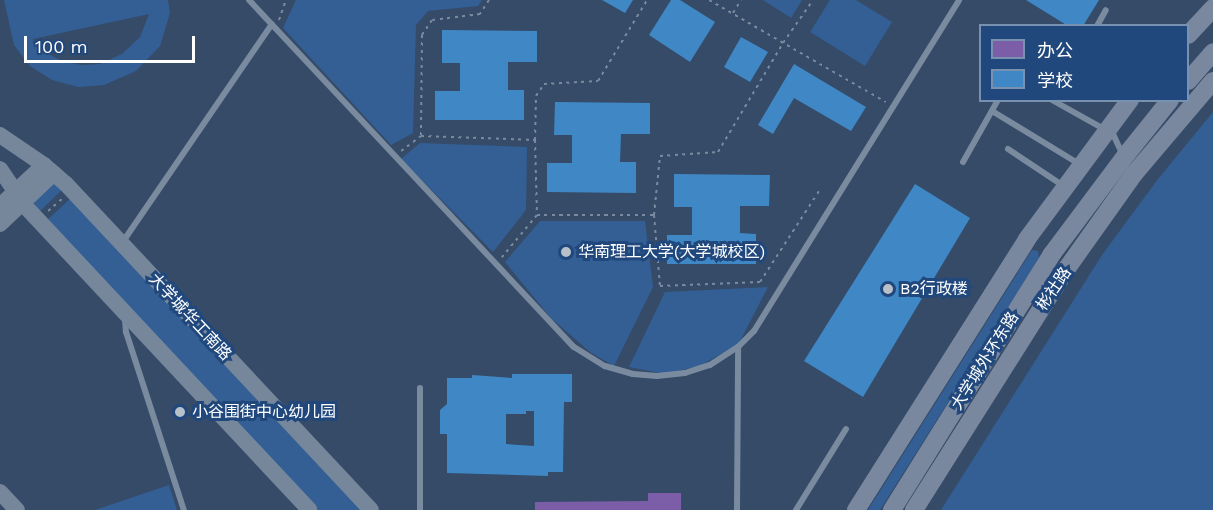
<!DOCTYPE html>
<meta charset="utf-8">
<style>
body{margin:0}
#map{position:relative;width:1213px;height:510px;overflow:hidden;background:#354b68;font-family:"Work Sans","Noto Sans SC",sans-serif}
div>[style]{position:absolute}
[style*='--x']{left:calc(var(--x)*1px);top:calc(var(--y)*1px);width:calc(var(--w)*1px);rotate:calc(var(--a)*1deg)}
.green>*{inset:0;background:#335f95}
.offices>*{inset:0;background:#7b5ea7}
.schools>*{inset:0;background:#3f88c5}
.path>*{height:2px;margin-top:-1px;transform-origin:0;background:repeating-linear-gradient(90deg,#7b8b9f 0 3px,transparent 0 7.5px)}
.lane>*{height:6px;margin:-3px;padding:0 3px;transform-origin:3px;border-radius:3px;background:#7b8b9f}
.secondary>*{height:16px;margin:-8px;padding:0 8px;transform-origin:8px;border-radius:8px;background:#76869b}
.primary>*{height:18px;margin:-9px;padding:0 9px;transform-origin:9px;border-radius:9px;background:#79889e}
.dots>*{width:16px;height:16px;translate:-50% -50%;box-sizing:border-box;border:3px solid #20487d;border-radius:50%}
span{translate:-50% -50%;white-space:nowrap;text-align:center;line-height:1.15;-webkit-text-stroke:6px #20487d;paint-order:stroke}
.poi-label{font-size:16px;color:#fff}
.left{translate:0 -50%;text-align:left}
.street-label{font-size:16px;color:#fff}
.legend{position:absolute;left:979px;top:24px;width:210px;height:78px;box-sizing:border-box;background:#20487d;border:2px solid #7991b1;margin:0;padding:8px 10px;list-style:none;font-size:18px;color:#fff}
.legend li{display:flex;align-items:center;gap:12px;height:30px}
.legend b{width:30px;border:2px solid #7991b1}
.scale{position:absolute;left:24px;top:36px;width:171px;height:27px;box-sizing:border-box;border:3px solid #fff;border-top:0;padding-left:8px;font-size:18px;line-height:21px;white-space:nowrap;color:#fff;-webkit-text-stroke:4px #20487d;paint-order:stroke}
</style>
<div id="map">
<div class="green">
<div style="clip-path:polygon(evenodd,4px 0,168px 0,170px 13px,160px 46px,136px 71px,104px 85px,78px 87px,52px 80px,30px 66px,14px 45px,4px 0,149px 14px,140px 37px,122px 54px,100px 64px,81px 65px,62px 61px,45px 52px,33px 39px,149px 14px)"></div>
<div style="clip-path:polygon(296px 0,482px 0,478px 6px,428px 11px,416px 25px,413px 133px,391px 145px,283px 28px)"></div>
<div style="clip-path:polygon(763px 0,802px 0,791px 18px)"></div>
<div style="clip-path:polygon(830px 0,856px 0,892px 22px,865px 66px,810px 32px)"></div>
<div style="clip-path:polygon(1213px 112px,1213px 510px,941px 510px,1102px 255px,1158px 179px)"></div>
<div style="clip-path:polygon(420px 143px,527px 147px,526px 210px,493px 252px,401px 159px)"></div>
<div style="clip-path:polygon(54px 184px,64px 188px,38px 213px,34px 202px,50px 185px)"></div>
<div style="clip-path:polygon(72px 197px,364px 510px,315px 510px,45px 222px)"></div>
<div style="clip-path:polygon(540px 221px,645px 221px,653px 287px,614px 366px,590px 352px,551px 318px,505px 262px)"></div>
<div style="clip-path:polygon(1032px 250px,1038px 251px,1039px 258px,880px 510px,868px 510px)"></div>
<div style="clip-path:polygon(768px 287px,738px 345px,699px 366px,664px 374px,629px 367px,665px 292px)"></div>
<div style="clip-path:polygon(169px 485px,177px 510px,95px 510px)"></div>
</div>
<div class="offices">
<div style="clip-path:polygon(648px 493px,681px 493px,681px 510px,535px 510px,535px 502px,648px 501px)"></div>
</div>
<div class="schools">
<div style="clip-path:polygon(602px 0,633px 0,625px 13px)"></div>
<div style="clip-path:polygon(671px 0,680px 0,715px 22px,690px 62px,649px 35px)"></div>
<div style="clip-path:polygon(1026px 0,1099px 0,1083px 26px,1068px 26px)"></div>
<div style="clip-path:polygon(442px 30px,537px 31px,537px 62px,508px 62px,508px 90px,524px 90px,524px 120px,435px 120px,435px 91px,460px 91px,460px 63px,442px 63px)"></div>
<div style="clip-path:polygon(741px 37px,768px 52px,750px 82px,724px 67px)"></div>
<div style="clip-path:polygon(794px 64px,866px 107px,851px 131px,794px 98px,773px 134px,758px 125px)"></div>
<div style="clip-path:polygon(555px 102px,650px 103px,650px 134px,621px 134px,620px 162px,636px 162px,636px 193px,547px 192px,547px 163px,572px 163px,572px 135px,554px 135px)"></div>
<div style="clip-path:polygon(674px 174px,770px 175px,769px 206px,740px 206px,740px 233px,756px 234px,756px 264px,667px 264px,667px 235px,692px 235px,692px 207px,674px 207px)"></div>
<div style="clip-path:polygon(915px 184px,970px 218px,863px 397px,804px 361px)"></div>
<div style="clip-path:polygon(evenodd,512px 374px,572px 374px,572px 402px,564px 402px,563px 472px,548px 472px,548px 476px,447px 473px,447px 434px,440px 434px,440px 410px,447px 404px,447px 378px,472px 378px,472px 375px,512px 378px,512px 374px,526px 411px,534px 411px,534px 446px,506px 444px,506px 414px,526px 414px,526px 411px)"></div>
</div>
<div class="path">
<div style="--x:489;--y:0;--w:17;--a:123"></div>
<div style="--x:480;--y:14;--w:48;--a:172.9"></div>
<div style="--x:432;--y:20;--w:18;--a:124"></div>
<div style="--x:422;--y:35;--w:101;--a:90.6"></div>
<div style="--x:421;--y:136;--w:114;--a:2"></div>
<div style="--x:535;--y:140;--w:75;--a:88.5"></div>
<div style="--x:537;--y:215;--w:55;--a:129.8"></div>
<div style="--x:709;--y:0;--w:204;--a:30"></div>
<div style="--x:733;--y:13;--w:15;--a:-58"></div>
<div style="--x:279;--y:20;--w:21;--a:-71"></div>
<div style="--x:535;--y:140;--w:44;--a:-88.7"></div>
<div style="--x:536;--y:96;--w:14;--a:-56"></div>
<div style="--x:544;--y:84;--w:54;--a:-3.2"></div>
<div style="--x:598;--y:81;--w:95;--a:-58.8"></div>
<div style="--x:401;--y:151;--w:25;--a:-37"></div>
<div style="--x:48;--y:211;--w:18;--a:-41"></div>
<div style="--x:537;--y:215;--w:117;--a:0"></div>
<div style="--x:654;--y:215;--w:71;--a:85.2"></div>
<div style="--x:660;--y:286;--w:100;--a:-2.3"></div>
<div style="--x:760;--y:282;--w:112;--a:-57"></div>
<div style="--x:654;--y:215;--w:59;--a:-84.2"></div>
<div style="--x:660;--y:156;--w:58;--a:-3.9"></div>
<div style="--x:718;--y:152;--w:127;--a:-59.2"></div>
<div style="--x:783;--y:43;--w:52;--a:-55.1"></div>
</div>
<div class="lane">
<div style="--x:249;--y:0;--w:475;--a:46.9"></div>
<div style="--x:574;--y:347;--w:36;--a:32"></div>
<div style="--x:605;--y:366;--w:29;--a:16"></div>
<div style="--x:633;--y:374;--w:24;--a:5"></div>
<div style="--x:657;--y:376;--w:28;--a:-6"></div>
<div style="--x:685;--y:373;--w:26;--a:-18"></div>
<div style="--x:710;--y:365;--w:33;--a:-33"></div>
<div style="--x:738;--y:347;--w:23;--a:-45"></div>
<div style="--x:754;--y:331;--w:389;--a:-58.2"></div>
<div style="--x:1097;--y:26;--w:18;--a:-61"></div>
<div style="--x:1052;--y:100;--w:70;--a:29.1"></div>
<div style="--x:1113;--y:134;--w:21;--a:65"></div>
<div style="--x:992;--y:111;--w:102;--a:31.3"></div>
<div style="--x:1008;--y:149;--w:65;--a:33.7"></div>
<div style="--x:963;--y:162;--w:71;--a:-60.6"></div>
<div style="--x:122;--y:243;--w:265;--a:-55.6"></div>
<div style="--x:125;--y:319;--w:13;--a:86"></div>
<div style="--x:126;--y:332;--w:187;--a:72"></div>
<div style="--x:420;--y:388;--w:122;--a:90"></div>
<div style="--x:737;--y:510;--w:163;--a:-89.6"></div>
<div style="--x:796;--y:510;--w:95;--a:-58.3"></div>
</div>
<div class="secondary">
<div style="--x:0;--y:135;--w:53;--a:34.3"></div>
<div style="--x:44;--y:165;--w:29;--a:41"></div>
<div style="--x:66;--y:184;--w:446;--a:46.9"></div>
<div style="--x:0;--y:169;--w:45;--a:56"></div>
<div style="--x:25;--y:206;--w:416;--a:46.9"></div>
<div style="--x:0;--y:206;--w:60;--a:-43"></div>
<div style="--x:0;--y:224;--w:74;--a:-43.4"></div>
<div style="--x:0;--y:492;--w:25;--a:47"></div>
</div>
<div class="primary">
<div style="--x:1188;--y:35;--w:37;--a:-47"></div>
<div style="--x:1188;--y:81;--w:38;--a:-49"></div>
<div style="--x:856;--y:510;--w:320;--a:-57.7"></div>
<div style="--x:1027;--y:239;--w:173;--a:-53.5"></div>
<div style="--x:892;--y:510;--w:302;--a:-58"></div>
<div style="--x:1052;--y:254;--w:124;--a:-53.2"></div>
<div style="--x:1126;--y:155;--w:70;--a:-51.3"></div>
<div style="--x:914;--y:510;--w:283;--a:-57.7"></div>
<div style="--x:1065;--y:271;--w:119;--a:-54.6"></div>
<div style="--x:1134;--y:174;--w:122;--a:-49.7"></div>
</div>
<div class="dots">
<div style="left:566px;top:252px;background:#b8c0ca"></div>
<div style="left:888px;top:289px;background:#b8c0ca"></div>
<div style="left:180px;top:412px;background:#b8c0ca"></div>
</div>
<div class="poi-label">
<span class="left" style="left:578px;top:252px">华南理工大学(大学城校区)</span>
<span class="left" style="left:900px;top:289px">B2行政楼</span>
<span class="left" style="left:192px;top:412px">小谷围街中心幼儿园</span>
</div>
<div class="street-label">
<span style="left:1054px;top:289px;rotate:-56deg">彬社路</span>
<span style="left:190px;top:317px;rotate:47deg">大学城华工南路</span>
<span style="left:985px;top:361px;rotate:-58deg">大学城外环东路</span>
</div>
<ul class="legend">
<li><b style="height:16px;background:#7b5ea7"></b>办公</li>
<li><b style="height:16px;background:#3f88c5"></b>学校</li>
</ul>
<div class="scale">100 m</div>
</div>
